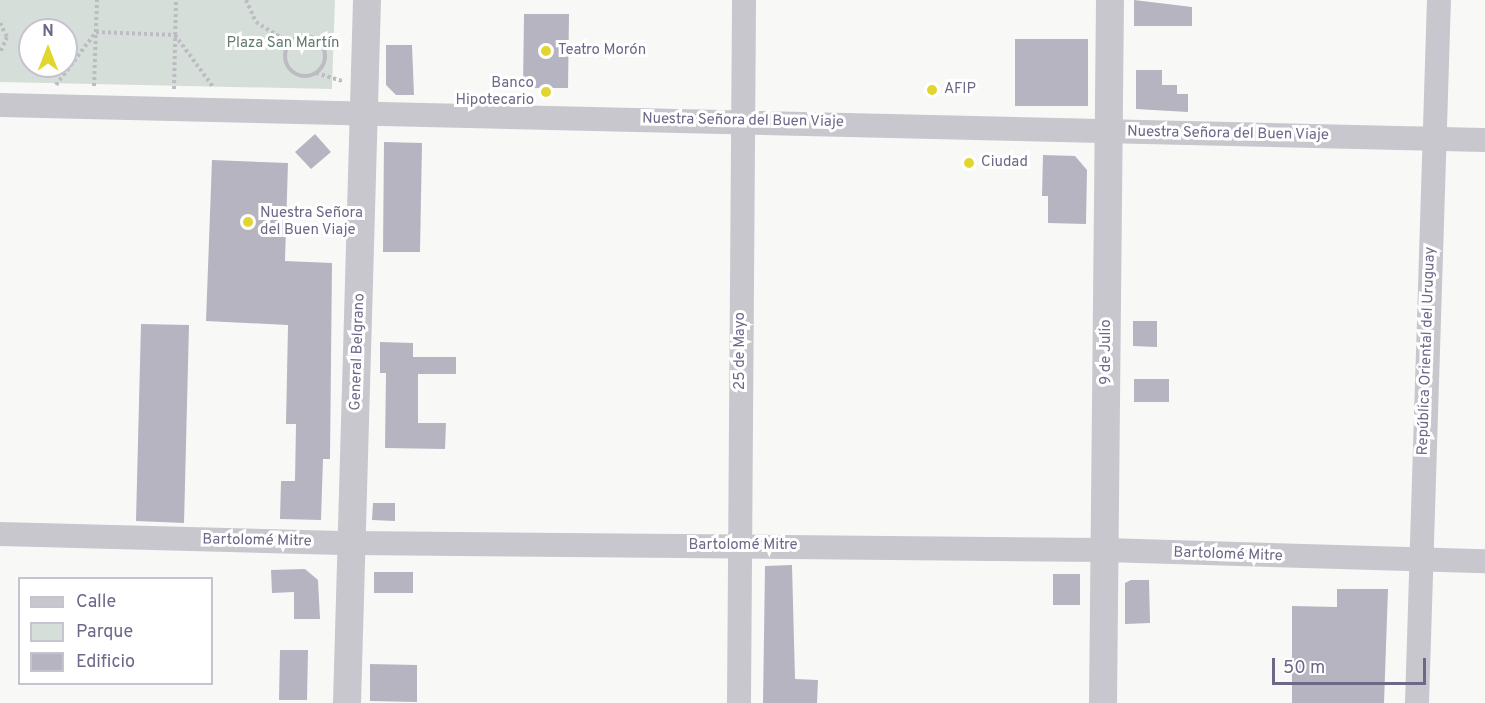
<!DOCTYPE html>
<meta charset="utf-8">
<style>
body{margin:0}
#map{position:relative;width:1485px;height:703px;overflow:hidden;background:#f8f9f7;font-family:Overpass,sans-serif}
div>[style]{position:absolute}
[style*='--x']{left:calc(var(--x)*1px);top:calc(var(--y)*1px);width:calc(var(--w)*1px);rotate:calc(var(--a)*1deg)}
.green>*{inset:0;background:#d6ded9}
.building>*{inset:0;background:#b5b4c0}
.path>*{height:4px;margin-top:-2px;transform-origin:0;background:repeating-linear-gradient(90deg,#bdbcc2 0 3px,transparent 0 6px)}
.path>.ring{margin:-2px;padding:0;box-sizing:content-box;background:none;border:4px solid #bdbcc2;border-radius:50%}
.minor>*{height:24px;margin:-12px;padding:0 12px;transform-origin:12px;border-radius:12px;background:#c8c7ce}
.tertiary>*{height:28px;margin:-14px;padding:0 14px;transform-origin:14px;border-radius:14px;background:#c8c7ce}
.dots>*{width:16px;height:16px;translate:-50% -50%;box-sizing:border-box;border:3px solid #fff;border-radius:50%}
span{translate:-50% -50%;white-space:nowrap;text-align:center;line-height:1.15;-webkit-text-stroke:6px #fff;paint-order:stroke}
.park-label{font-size:15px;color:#637a6e}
.poi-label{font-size:15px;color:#6d6888}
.left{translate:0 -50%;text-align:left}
.right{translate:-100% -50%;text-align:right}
.street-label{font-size:15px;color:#6d6888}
.legend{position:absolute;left:18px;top:577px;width:195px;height:108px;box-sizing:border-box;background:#fff;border:2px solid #c5c3cf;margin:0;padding:8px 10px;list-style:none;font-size:18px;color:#6d6888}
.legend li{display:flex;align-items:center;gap:12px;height:30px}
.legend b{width:30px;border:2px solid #c5c3cf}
.north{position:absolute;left:18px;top:18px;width:60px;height:60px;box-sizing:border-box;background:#fff;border:2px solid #c5c3cf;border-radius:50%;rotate:0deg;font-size:16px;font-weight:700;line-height:24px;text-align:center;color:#6d6888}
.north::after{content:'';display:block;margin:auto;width:21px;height:27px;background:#e2d62e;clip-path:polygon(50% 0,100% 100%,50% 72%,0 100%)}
.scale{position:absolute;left:1272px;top:658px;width:154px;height:27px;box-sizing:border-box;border:3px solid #6d6888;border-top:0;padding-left:8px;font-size:18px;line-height:21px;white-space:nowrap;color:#6d6888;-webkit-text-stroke:4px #fff;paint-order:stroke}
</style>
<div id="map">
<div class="green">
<div style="clip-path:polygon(evenodd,0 0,335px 0,332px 89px,0 82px,0 0,30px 30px,66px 30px,66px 66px,30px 66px,30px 30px)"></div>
</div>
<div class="building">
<div style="clip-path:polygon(1134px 0,1192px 7px,1192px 26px,1134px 26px)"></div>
<div style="clip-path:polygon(524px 14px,569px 14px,568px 88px,523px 88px)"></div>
<div style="clip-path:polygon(1015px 39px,1088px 39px,1088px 106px,1015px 106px)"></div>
<div style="clip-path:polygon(386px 45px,412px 45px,414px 95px,396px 95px,386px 85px)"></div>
<div style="clip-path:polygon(1136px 70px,1162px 70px,1162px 85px,1177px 85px,1177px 94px,1188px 94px,1188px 112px,1136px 109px)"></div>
<div style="clip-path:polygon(315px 134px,331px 152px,311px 169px,295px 152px)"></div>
<div style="clip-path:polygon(384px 142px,422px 143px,420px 252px,383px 252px)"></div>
<div style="clip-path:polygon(1043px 155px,1075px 156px,1087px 170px,1086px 224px,1048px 223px,1048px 196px,1042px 196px)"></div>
<div style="clip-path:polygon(212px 160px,288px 163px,285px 261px,332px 263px,330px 459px,323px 459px,321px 520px,280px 519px,281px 481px,295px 481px,296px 424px,286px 424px,288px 325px,206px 321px)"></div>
<div style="clip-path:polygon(1133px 321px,1157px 321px,1157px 347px,1133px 346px)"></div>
<div style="clip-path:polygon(141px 324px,189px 325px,184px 523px,136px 521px)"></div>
<div style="clip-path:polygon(380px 342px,413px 343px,413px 357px,456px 357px,456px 374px,418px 374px,418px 423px,446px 423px,445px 449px,385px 448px,386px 373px,380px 373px)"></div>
<div style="clip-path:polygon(1134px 379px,1169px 379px,1169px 402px,1134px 402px)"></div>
<div style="clip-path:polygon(373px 503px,395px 503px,395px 521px,372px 520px)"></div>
<div style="clip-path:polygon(792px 565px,795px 679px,818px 680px,817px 703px,763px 703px,765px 566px)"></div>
<div style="clip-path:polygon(305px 569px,318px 580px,320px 619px,294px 619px,294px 592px,272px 593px,271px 570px)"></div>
<div style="clip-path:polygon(374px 572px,413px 572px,413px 593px,374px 593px)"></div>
<div style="clip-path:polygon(1053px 574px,1080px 574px,1080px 605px,1053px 605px)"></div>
<div style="clip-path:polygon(1131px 580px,1149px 580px,1150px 623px,1125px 624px,1125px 583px)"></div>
<div style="clip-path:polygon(1337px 589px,1388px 589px,1384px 703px,1292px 703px,1292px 606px,1337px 607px)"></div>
<div style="clip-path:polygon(280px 650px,308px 650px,307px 700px,279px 700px)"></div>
<div style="clip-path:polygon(370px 664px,417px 665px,417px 702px,370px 701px)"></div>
</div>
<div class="path">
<div style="--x:246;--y:0;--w:24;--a:66"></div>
<div style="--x:256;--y:22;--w:40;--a:32"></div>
<div style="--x:0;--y:23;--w:16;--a:63"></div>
<div style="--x:7;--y:37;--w:17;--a:114"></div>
<div class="ring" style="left:285px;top:36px;width:36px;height:36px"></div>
<div style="--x:316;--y:73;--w:28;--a:17"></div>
<div style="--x:56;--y:85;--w:66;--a:-53"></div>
<div style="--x:96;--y:32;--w:79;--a:2.2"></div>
<div style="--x:175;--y:35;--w:66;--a:53.7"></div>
<div style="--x:94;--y:86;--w:86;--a:-88"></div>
<div style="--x:174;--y:89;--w:89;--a:-88.7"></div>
</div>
<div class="minor">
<div style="--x:0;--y:105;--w:1485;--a:1.35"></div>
<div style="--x:0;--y:534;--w:352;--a:1.5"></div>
<div style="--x:352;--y:543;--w:753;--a:0.53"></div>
<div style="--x:1105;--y:550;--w:380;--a:1.7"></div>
<div style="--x:739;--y:703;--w:703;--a:-89.59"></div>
<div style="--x:1417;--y:703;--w:703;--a:-88.21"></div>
</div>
<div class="tertiary">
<div style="--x:347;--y:703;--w:703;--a:-88.37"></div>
<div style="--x:1103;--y:703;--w:703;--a:-89.43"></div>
</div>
<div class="dots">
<div style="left:546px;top:51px;background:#e2d62e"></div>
<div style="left:932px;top:90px;background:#e2d62e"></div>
<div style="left:546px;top:92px;background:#e2d62e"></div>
<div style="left:969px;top:163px;background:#e2d62e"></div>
<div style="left:248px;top:222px;background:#e2d62e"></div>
</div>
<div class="park-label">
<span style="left:283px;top:44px">Plaza San Martín</span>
</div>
<div class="poi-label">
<span class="left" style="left:558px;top:51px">Teatro Morón</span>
<span class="right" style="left:534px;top:92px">Banco<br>Hipotecario</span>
<span class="left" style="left:944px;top:90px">AFIP</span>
<span class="left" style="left:981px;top:163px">Ciudad</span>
<span class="left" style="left:260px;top:222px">Nuestra Señora<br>del Buen Viaje</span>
</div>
<div class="street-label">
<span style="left:743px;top:121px;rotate:1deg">Nuestra Señora del Buen Viaje</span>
<span style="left:1228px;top:134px;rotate:1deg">Nuestra Señora del Buen Viaje</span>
<span style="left:741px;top:351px;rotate:-90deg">25 de Mayo</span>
<span style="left:1427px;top:351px;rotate:-88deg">República Oriental del Uruguay</span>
<span style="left:358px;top:352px;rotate:-88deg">General Belgrano</span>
<span style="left:1107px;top:352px;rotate:-90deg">9 de Julio</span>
<span style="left:257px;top:541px;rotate:1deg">Bartolomé Mitre</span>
<span style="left:743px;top:546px">Bartolomé Mitre</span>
<span style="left:1228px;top:555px;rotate:2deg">Bartolomé Mitre</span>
</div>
<ul class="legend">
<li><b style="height:8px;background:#c8c7ce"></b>Calle</li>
<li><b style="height:16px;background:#d6ded9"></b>Parque</li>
<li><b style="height:16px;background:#b5b4c0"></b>Edificio</li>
</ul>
<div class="north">N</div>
<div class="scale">50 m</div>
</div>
